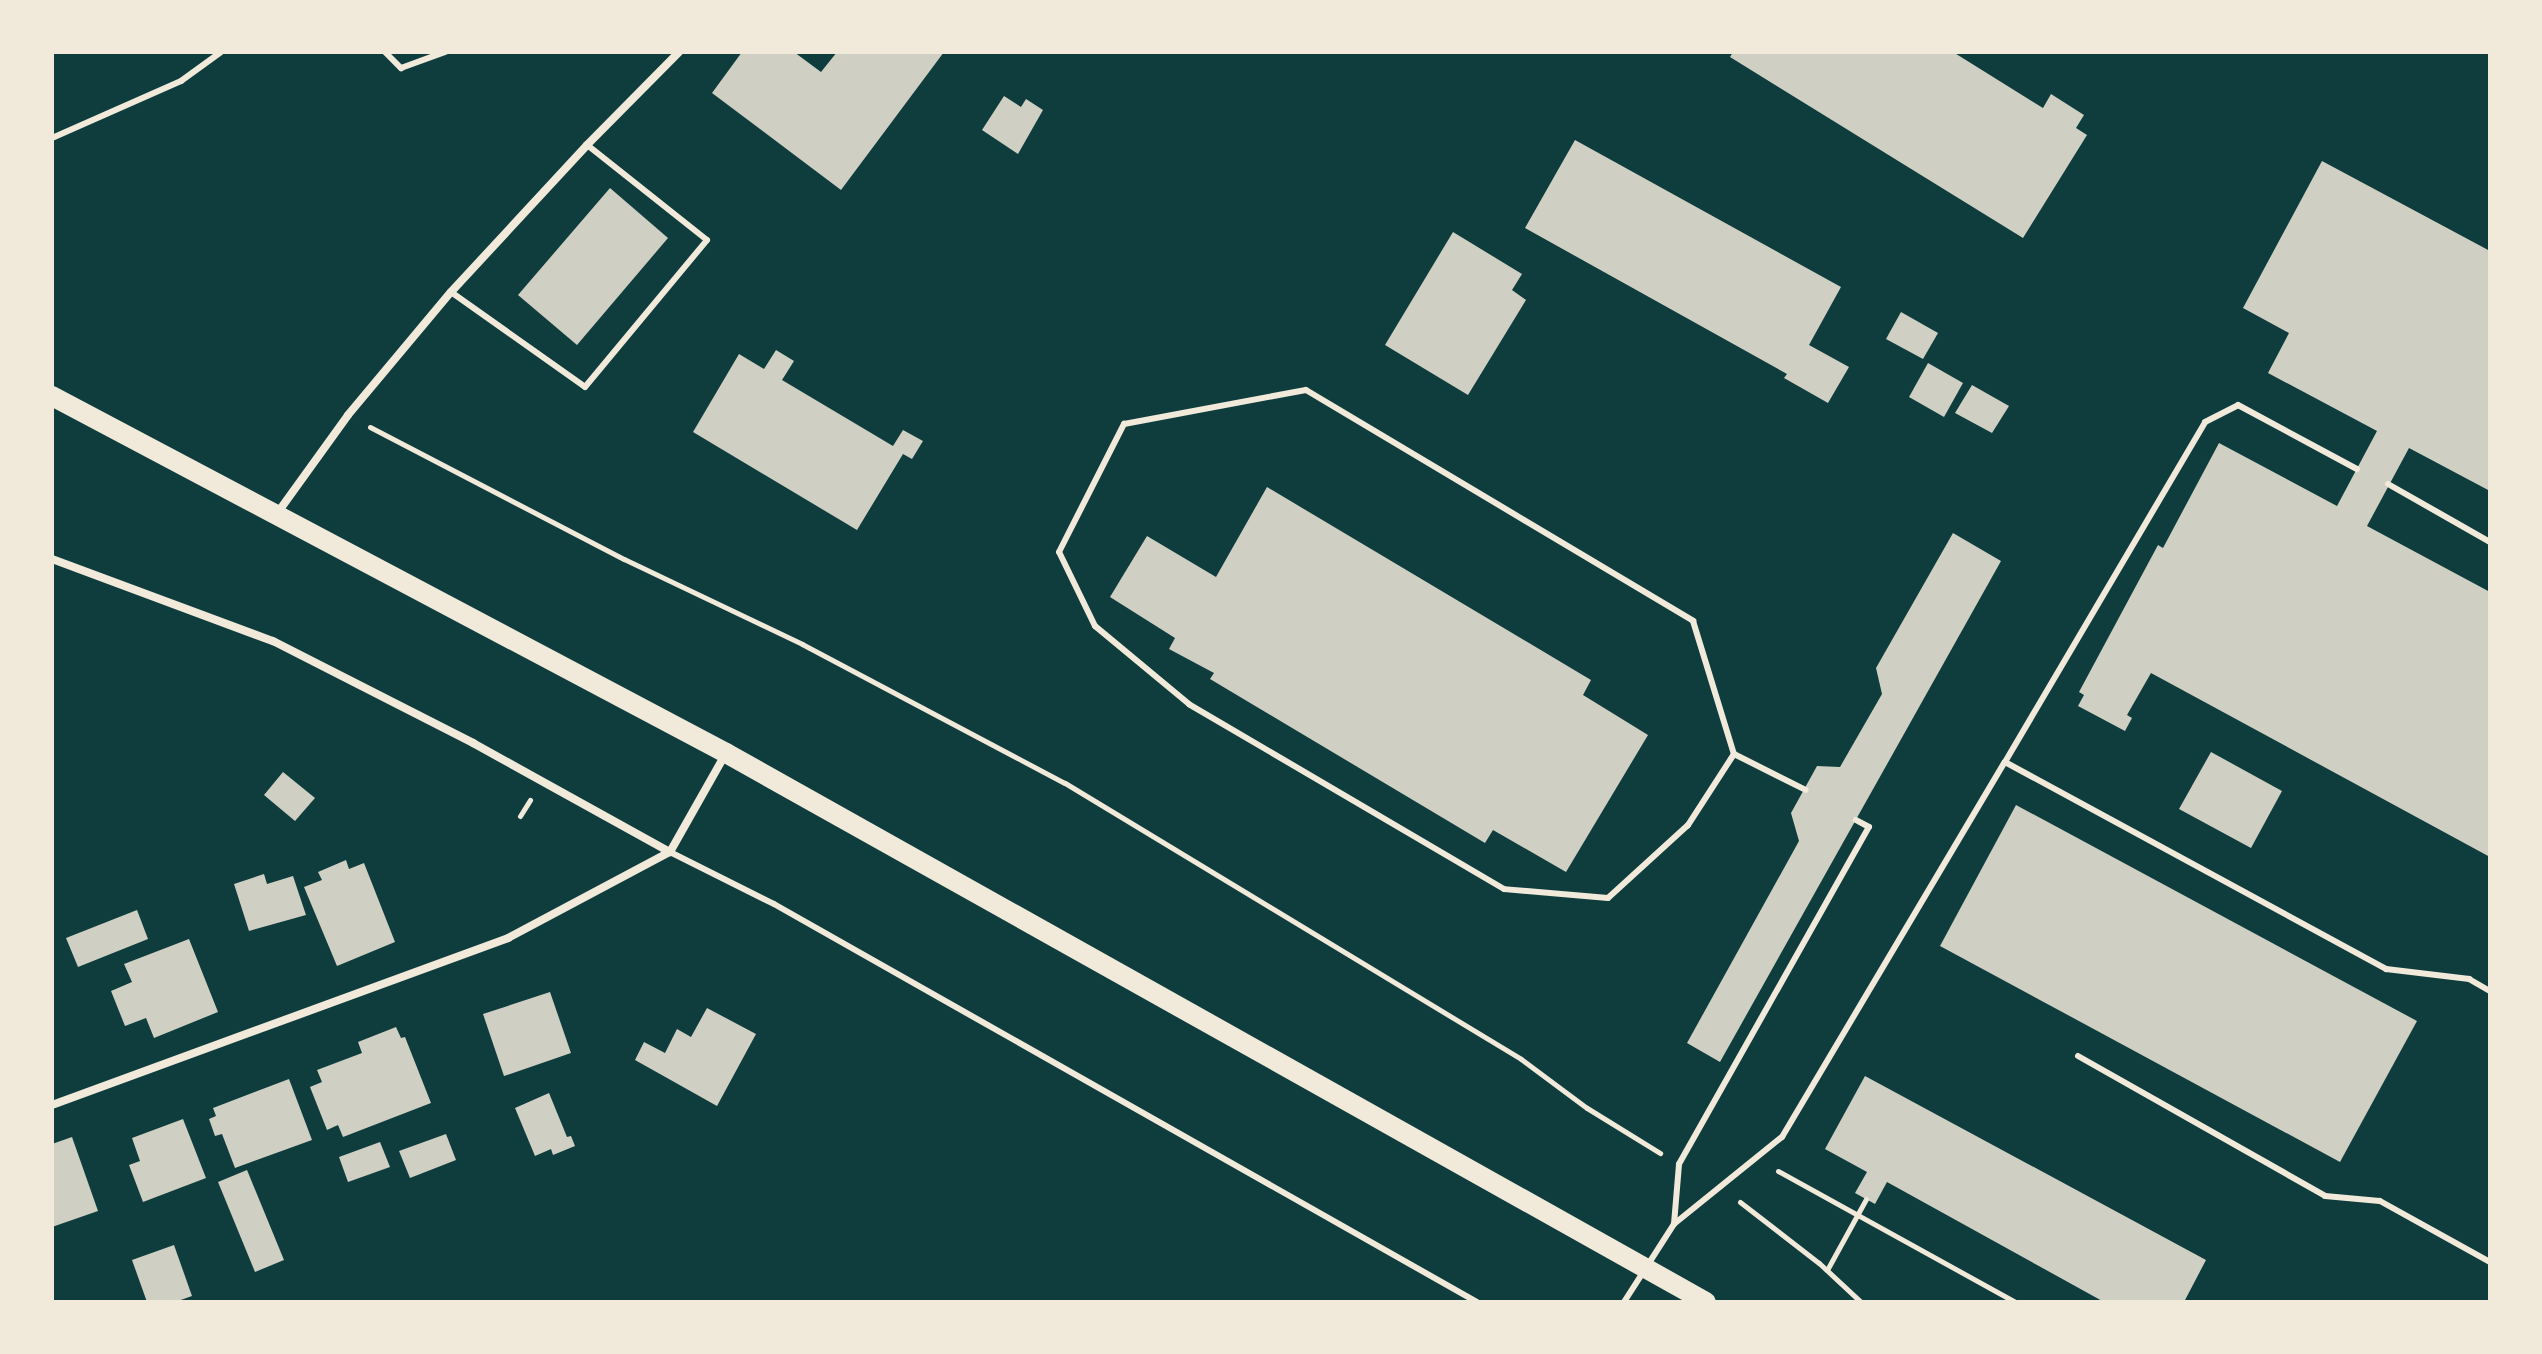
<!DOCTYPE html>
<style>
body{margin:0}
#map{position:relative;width:2542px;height:1354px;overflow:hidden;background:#0f3d3e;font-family:"Exo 2",sans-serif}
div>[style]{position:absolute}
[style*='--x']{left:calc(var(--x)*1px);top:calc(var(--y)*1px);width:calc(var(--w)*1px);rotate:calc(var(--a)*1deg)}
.building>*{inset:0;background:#cfcfc3}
.path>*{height:5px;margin:-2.5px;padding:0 2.5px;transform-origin:2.5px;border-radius:2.5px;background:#f1e9da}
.service>*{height:6px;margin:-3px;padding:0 3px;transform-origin:3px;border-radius:3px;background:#f1e9da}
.minor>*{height:8px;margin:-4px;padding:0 4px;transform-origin:4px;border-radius:4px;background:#f1e9da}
.primary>*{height:20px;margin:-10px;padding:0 10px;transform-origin:10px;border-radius:10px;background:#f1e9da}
span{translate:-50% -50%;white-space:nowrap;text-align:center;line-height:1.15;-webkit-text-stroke:8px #f1e9da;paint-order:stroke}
.frame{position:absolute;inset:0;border:54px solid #f1e9da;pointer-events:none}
</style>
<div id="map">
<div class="building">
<div style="clip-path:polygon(742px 52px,794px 52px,821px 72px,837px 52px,944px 52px,841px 190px,712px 93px)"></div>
<div style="clip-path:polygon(1733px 52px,1953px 52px,2043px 108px,2051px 94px,2084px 115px,2076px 128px,2087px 135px,2023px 238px,1730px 57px)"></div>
<div style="clip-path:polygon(1004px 96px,1021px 107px,1026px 99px,1043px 110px,1018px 154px,982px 130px)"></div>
<div style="clip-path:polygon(1575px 140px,1841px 287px,1809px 345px,1849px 367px,1828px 403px,1784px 378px,1787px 374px,1525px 228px)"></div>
<div style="clip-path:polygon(2322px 161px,2490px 251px,2490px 491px,2409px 448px,2367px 526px,2490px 592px,2490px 857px,2151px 673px,2127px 715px,2132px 718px,2125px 731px,2078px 706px,2084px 695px,2079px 692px,2158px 545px,2163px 548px,2219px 443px,2337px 506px,2377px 431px,2268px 373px,2289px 333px,2243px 308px)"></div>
<div style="clip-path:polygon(610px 188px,668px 238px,577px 345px,518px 295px)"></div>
<div style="clip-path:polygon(1453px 232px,1522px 274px,1512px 290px,1526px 300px,1468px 395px,1385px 345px)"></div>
<div style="clip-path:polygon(1901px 312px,1938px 333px,1923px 359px,1886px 339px)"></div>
<div style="clip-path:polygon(776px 350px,794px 361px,782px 380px,893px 446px,903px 430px,923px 441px,912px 459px,903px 454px,857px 530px,693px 432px,739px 354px,764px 369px)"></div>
<div style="clip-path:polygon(1928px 363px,1963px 383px,1944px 417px,1909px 397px)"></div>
<div style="clip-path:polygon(1972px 385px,2009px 406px,1992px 433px,1955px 413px)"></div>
<div style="clip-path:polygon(1267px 487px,1591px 680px,1583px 695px,1648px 735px,1566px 872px,1493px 830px,1485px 843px,1210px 679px,1214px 673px,1169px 649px,1175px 638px,1110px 597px,1147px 536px,1216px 577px)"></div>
<div style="clip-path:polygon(1953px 533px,2001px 561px,1720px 1062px,1687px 1043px,1799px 841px,1791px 813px,1817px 766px,1840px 767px,1882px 694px,1876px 668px)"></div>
<div style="clip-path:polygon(2211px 752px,2282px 791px,2251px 848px,2179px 809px)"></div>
<div style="clip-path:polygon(283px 772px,315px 798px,295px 821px,264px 795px)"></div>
<div style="clip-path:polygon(2016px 805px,2417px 1021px,2340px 1162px,1940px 946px)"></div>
<div style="clip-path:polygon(346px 860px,349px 869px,364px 863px,395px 942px,337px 966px,304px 887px,322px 880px,318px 872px)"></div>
<div style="clip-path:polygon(264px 874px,267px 884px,293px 876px,306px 915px,249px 931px,234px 884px)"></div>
<div style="clip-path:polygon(137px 910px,148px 939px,78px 967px,66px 938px)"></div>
<div style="clip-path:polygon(189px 939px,218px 1012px,154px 1038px,146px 1018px,125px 1026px,111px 991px,132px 982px,124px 964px)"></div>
<div style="clip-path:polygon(550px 992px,571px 1053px,504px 1076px,483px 1014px)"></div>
<div style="clip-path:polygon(707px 1008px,756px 1034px,717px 1106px,635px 1060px,644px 1042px,665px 1053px,677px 1029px,691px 1037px)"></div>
<div style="clip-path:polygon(396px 1027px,401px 1038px,405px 1037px,431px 1103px,343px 1137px,338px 1125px,327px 1130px,310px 1087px,322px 1082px,317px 1070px,362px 1053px,358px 1042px)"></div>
<div style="clip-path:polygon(1865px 1076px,2206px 1260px,2184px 1302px,2104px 1302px,1887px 1182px,1875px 1204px,1855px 1193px,1867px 1172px,1825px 1149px)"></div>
<div style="clip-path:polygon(289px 1079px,312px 1140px,235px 1168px,222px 1134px,215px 1136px,209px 1119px,216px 1116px,213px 1108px)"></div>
<div style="clip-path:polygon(549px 1093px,567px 1137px,571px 1136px,575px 1146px,553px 1155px,551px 1149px,535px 1156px,515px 1108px)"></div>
<div style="clip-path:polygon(183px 1119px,206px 1178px,143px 1202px,129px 1165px,140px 1161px,132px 1138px)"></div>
<div style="clip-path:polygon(446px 1134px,456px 1160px,410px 1178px,399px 1151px)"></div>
<div style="clip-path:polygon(72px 1137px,98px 1211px,52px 1227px,52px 1144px)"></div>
<div style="clip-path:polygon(380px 1142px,390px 1167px,348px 1182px,339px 1157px)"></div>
<div style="clip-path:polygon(247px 1170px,284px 1260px,255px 1272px,218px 1182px)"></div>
<div style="clip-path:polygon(174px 1245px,192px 1296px,175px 1302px,147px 1302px,132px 1260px)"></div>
</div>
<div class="path">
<div style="--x:370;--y:427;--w:286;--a:27.5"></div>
<div style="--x:624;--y:559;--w:197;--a:25.5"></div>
<div style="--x:802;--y:644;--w:297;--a:27.9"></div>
<div style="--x:1065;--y:783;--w:533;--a:31.18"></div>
<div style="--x:1521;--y:1059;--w:82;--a:36.6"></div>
<div style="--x:1587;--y:1108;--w:86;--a:31.7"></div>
<div style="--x:520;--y:816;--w:19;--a:-58"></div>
<div style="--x:1778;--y:1171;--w:271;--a:28.9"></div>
<div style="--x:1740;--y:1202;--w:100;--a:37.7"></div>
<div style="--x:1819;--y:1263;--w:57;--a:42.9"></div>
<div style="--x:1827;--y:1270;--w:81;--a:-61.2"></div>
</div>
<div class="service">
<div style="--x:385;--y:52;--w:23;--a:45"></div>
<div style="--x:401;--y:68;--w:47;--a:-20"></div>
<div style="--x:52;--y:138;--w:141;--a:-23.8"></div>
<div style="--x:181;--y:81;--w:49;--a:-35.9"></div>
<div style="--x:451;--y:292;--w:164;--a:35.3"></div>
<div style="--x:585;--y:387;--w:191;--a:-50.3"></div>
<div style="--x:707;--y:240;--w:153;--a:-141.6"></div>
<div style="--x:2388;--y:484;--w:117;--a:29.6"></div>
<div style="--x:1734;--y:754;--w:85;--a:122.9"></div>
<div style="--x:1688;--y:825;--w:108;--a:137.6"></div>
<div style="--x:1608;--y:898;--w:104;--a:-175.1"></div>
<div style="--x:1504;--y:889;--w:365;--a:-149.6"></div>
<div style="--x:1189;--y:704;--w:122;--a:-140.3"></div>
<div style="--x:1095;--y:626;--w:82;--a:-115.9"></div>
<div style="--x:1059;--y:552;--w:144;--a:-63.1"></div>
<div style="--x:1124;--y:424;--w:185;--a:-10.6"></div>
<div style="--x:1306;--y:390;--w:451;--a:30.8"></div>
<div style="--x:1693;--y:621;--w:139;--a:72.9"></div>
<div style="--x:1734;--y:754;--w:80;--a:26.6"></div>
<div style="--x:2005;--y:762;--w:394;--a:-59.5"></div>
<div style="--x:2205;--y:422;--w:37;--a:-27"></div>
<div style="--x:2238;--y:405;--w:135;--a:28.3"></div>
<div style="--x:670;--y:852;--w:116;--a:26.6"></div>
<div style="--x:774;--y:904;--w:808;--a:29.52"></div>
<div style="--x:2078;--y:1056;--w:284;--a:29.5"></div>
<div style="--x:2325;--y:1196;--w:55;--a:5.2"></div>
<div style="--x:2380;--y:1201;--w:126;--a:29"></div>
<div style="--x:1674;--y:1224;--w:60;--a:-85.2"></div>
<div style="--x:1679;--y:1164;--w:387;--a:-60.6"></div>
<div style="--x:1869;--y:827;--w:15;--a:-152"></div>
<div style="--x:1624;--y:1302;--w:93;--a:-57.3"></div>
<div style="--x:1674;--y:1224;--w:139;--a:-38.9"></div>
<div style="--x:1782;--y:1137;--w:436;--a:-59.3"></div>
<div style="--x:2005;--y:762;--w:434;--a:28.5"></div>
<div style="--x:2386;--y:969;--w:84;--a:6.9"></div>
<div style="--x:2469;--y:979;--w:24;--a:30"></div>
</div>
<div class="minor">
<div style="--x:276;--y:515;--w:123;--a:-54.2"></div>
<div style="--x:348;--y:415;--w:160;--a:-50.1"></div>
<div style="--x:451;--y:292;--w:200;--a:-47.2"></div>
<div style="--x:587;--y:145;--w:131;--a:-45.3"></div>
<div style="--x:52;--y:559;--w:236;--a:20.4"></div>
<div style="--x:273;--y:641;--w:225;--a:27"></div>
<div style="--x:473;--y:743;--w:225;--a:29"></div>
<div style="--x:670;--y:852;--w:114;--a:-60.5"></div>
<div style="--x:52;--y:1105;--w:486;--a:-20.1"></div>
<div style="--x:508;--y:938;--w:183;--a:-28"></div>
</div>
<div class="primary">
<div style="--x:52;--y:396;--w:763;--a:27.91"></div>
<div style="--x:726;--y:753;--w:1123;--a:29.26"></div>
</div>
<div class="frame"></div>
</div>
